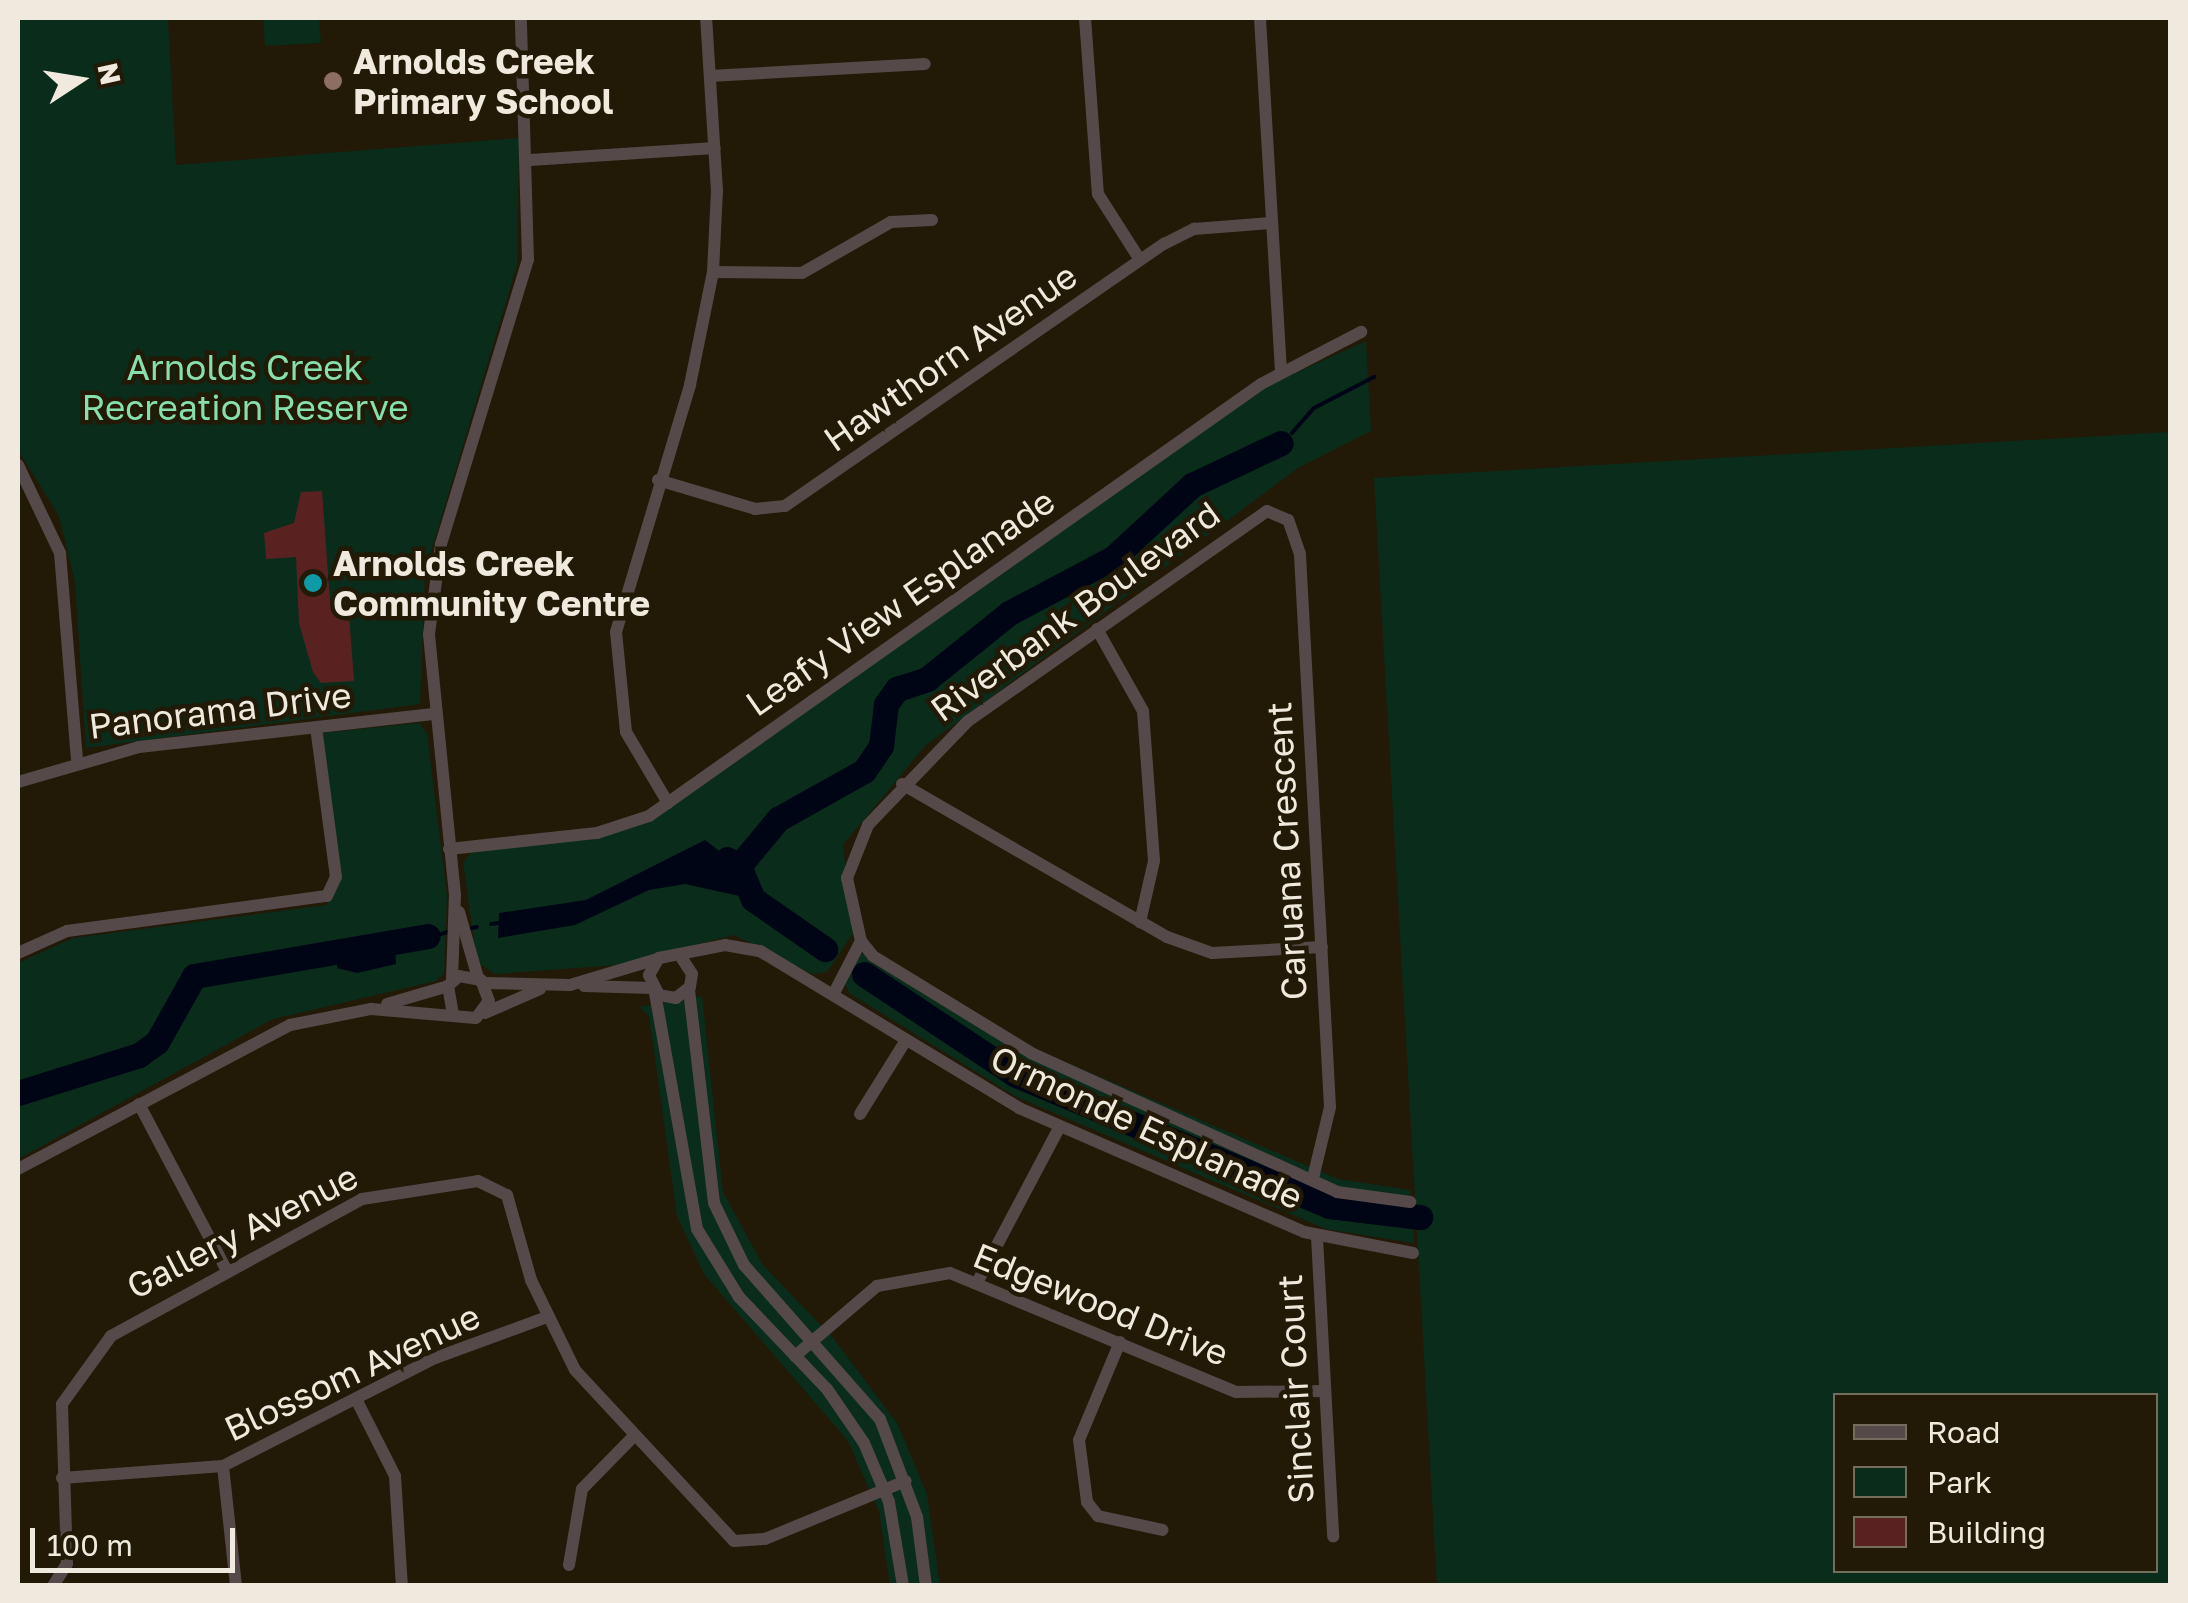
<!DOCTYPE html>
<style>
body{margin:0}
#map{position:relative;width:2188px;height:1603px;overflow:hidden;background:#221a06;font-family:"Golos Text",sans-serif}
div>[style]{position:absolute}
[style*='--x']{left:calc(var(--x)*1px);top:calc(var(--y)*1px);width:calc(var(--w)*1px);rotate:calc(var(--a)*1deg)}
.green>*{inset:0;background:#0a2c1b}
.water>*{inset:0;background:#000515}
.stream>*{height:4px;margin:-2px;padding:0 2px;transform-origin:2px;border-radius:2px;background:#000515}
.river>*{height:25px;margin:-12.5px;padding:0 12.5px;transform-origin:12.5px;border-radius:12.5px;background:#000515}
.building>*{inset:0;background:#592221}
.street>*{height:12px;margin:-6px;padding:0 6px;transform-origin:6px;border-radius:6px;background:#554a49}
.dots>*{width:28px;height:28px;translate:-50% -50%;box-sizing:border-box;border:5px solid #221a06;border-radius:50%}
span{translate:-50% -50%;white-space:nowrap;text-align:center;line-height:1.15;-webkit-text-stroke:9px #221a06;paint-order:stroke}
.poi-label{font-size:35px;color:#efeadd;font-weight:700}
.left{translate:0 -50%;text-align:left}
.street-label{font-size:35px;color:#efeadd}
.park-label{font-size:35px;color:#86dfac}
.frame{position:absolute;inset:0;border:20px solid #efeadd;pointer-events:none}
.legend{position:absolute;left:1833px;top:1393px;width:325px;height:180px;box-sizing:border-box;background:#221a06;border:2px solid #746d5c;margin:0;padding:12px 18px;list-style:none;font-size:30px;color:#efeadd}
.legend li{display:flex;align-items:center;gap:20px;height:50px}
.legend b{width:50px;border:2px solid #746d5c}
.north{position:absolute;left:30px;top:30px;width:100px;height:100px;-webkit-text-stroke:8px #221a06;paint-order:stroke;rotate:78deg;font-size:28px;font-weight:700;line-height:40px;text-align:center;color:#efeadd}
.north::after{content:'';display:block;margin:auto;width:35px;height:45px;background:#efeadd;clip-path:polygon(50% 0,100% 100%,50% 72%,0 100%)}
.scale{position:absolute;left:30px;top:1528px;width:205px;height:45px;box-sizing:border-box;border:5px solid #efeadd;border-top:0;padding-left:12px;font-size:30px;line-height:35px;white-space:nowrap;color:#efeadd;-webkit-text-stroke:8px #221a06;paint-order:stroke}
</style>
<div id="map">
<div class="green">
<div style="clip-path:polygon(18px 18px,168px 18px,176px 165px,519px 138px,517px 265px,425px 572px,420px 704px,86px 748px,75px 582px,59px 516px,18px 450px)"></div>
<div style="clip-path:polygon(263px 18px,319px 18px,321px 43px,265px 46px)"></div>
<div style="clip-path:polygon(1366px 341px,1371px 431px,1298px 468px,925px 746px,843px 845px,853px 933px,827px 972px,812px 974px,734px 935px,617px 965px,495px 974px,477px 962px,463px 862px,472px 852px,643px 824px,1269px 385px)"></div>
<div style="clip-path:polygon(evenodd,2170px 432px,2170px 1585px,1437px 1585px,1374px 478px,2170px 432px,1836px 1396px,2156px 1396px,2156px 1570px,1836px 1570px,1836px 1396px)"></div>
<div style="clip-path:polygon(419px 723px,427px 733px,447px 896px,444px 973px,436px 981px,273px 1019px,18px 1159px,18px 963px,73px 938px,327px 905px,341px 879px,322px 733px)"></div>
<div style="clip-path:polygon(872px 950px,1040px 1051px,1338px 1179px,1410px 1190px,1414px 1243px,1326px 1229px,1015px 1096px,849px 993px,845px 983px,856px 956px)"></div>
<div style="clip-path:polygon(702px 996px,723px 1192px,763px 1265px,834px 1339px,897px 1423px,927px 1494px,940px 1585px,890px 1585px,879px 1511px,848px 1441px,704px 1274px,677px 1216px,649px 1016px,639px 1007px)"></div>
</div>
<div class="water">
<div style="clip-path:polygon(705px 840px,739px 866px,753px 899px,685px 884px,649px 890px,575px 925px,498px 938px,499px 913px,586px 900px)"></div>
<div style="clip-path:polygon(379px 940px,395px 945px,396px 964px,357px 973px,337px 968px,337px 951px)"></div>
</div>
<div class="stream">
<div style="--x:1292;--y:433;--w:33;--a:-49"></div>
<div style="--x:1314;--y:408;--w:68;--a:-27.3"></div>
<div style="--x:491;--y:924;--w:7;--a:-8"></div>
<div style="--x:472;--y:928;--w:5;--a:-11"></div>
<div style="--x:441;--y:934;--w:6;--a:-18"></div>
</div>
<div class="river">
<div style="--x:727;--y:859;--w:14;--a:30"></div>
<div style="--x:739;--y:866;--w:61;--a:-50.3"></div>
<div style="--x:778;--y:819;--w:98;--a:-29.2"></div>
<div style="--x:864;--y:771;--w:30;--a:-56"></div>
<div style="--x:881;--y:746;--w:42;--a:-83.2"></div>
<div style="--x:886;--y:704;--w:19;--a:-54"></div>
<div style="--x:897;--y:689;--w:32;--a:-18"></div>
<div style="--x:927;--y:679;--w:105;--a:-38.8"></div>
<div style="--x:1009;--y:613;--w:118;--a:-27.9"></div>
<div style="--x:1113;--y:558;--w:108;--a:-42.7"></div>
<div style="--x:1192;--y:485;--w:98;--a:-25.3"></div>
<div style="--x:739;--y:866;--w:36;--a:67"></div>
<div style="--x:753;--y:899;--w:88;--a:34.8"></div>
<div style="--x:864;--y:974;--w:182;--a:33.6"></div>
<div style="--x:1016;--y:1075;--w:339;--a:22.7"></div>
<div style="--x:1329;--y:1206;--w:92;--a:6.9"></div>
<div style="--x:18;--y:1093;--w:127;--a:-17.4"></div>
<div style="--x:139;--y:1055;--w:22;--a:-36"></div>
<div style="--x:157;--y:1042;--w:76;--a:-60.7"></div>
<div style="--x:194;--y:976;--w:237;--a:-9.7"></div>
</div>
<div class="building">
<div style="clip-path:polygon(322px 491px,330px 601px,348px 600px,354px 681px,321px 683px,313px 672px,299px 623px,296px 557px,266px 559px,264px 533px,294px 523px,301px 492px)"></div>
</div>
<div class="street">
<div style="--x:1085;--y:18;--w:176;--a:85.8"></div>
<div style="--x:1098;--y:194;--w:78;--a:57.5"></div>
<div style="--x:1260;--y:18;--w:356;--a:86.6"></div>
<div style="--x:710;--y:76;--w:215;--a:-3.2"></div>
<div style="--x:530;--y:160;--w:185;--a:-3.7"></div>
<div style="--x:713;--y:272;--w:89;--a:0.6"></div>
<div style="--x:802;--y:273;--w:103;--a:-29.8"></div>
<div style="--x:891;--y:222;--w:41;--a:-2.8"></div>
<div style="--x:18;--y:465;--w:98;--a:64.5"></div>
<div style="--x:60;--y:553;--w:207;--a:85.3"></div>
<div style="--x:658;--y:480;--w:101;--a:16.6"></div>
<div style="--x:755;--y:509;--w:30;--a:-6"></div>
<div style="--x:785;--y:506;--w:461;--a:-34.7"></div>
<div style="--x:1164;--y:244;--w:34;--a:-27"></div>
<div style="--x:1194;--y:229;--w:77;--a:-4.5"></div>
<div style="--x:1097;--y:629;--w:94;--a:60.7"></div>
<div style="--x:1143;--y:711;--w:150;--a:85.8"></div>
<div style="--x:1154;--y:861;--w:63;--a:102.9"></div>
<div style="--x:18;--y:782;--w:126;--a:-16.1"></div>
<div style="--x:139;--y:747;--w:296;--a:-6.4"></div>
<div style="--x:902;--y:784;--w:306;--a:30"></div>
<div style="--x:1167;--y:937;--w:48;--a:19.6"></div>
<div style="--x:1212;--y:953;--w:110;--a:-3.1"></div>
<div style="--x:668;--y:803;--w:82;--a:-120.6"></div>
<div style="--x:626;--y:732;--w:100;--a:-95.7"></div>
<div style="--x:616;--y:632;--w:258;--a:-73.3"></div>
<div style="--x:690;--y:385;--w:115;--a:-78.5"></div>
<div style="--x:713;--y:272;--w:81;--a:-87.2"></div>
<div style="--x:717;--y:191;--w:173;--a:-93.6"></div>
<div style="--x:449;--y:849;--w:149;--a:-6.2"></div>
<div style="--x:597;--y:833;--w:55;--a:-18.1"></div>
<div style="--x:649;--y:816;--w:749;--a:-35.22"></div>
<div style="--x:1261;--y:384;--w:113;--a:-27.5"></div>
<div style="--x:459;--y:912;--w:69;--a:73.9"></div>
<div style="--x:18;--y:953;--w:54;--a:-24.2"></div>
<div style="--x:67;--y:931;--w:262;--a:-7.7"></div>
<div style="--x:327;--y:896;--w:21;--a:-65"></div>
<div style="--x:336;--y:877;--w:151;--a:-97.6"></div>
<div style="--x:681;--y:957;--w:20;--a:57"></div>
<div style="--x:692;--y:974;--w:13;--a:99"></div>
<div style="--x:690;--y:987;--w:18;--a:142"></div>
<div style="--x:676;--y:998;--w:17;--a:-170"></div>
<div style="--x:659;--y:995;--w:22;--a:-117"></div>
<div style="--x:649;--y:975;--w:20;--a:-60"></div>
<div style="--x:659;--y:958;--w:67;--a:-11.1"></div>
<div style="--x:725;--y:945;--w:36;--a:10"></div>
<div style="--x:760;--y:951;--w:303;--a:31.2"></div>
<div style="--x:1019;--y:1108;--w:311;--a:23.5"></div>
<div style="--x:1304;--y:1232;--w:111;--a:10.9"></div>
<div style="--x:452;--y:980;--w:85;--a:-88"></div>
<div style="--x:455;--y:895;--w:262;--a:-95.7"></div>
<div style="--x:429;--y:634;--w:91;--a:-82.4"></div>
<div style="--x:441;--y:544;--w:297;--a:-73"></div>
<div style="--x:528;--y:260;--w:242;--a:-91.7"></div>
<div style="--x:484;--y:983;--w:86;--a:1.3"></div>
<div style="--x:570;--y:985;--w:91;--a:-16.6"></div>
<div style="--x:584;--y:986;--w:68;--a:1.7"></div>
<div style="--x:689;--y:990;--w:214;--a:83.3"></div>
<div style="--x:714;--y:1203;--w:69;--a:64.2"></div>
<div style="--x:744;--y:1265;--w:205;--a:48.6"></div>
<div style="--x:880;--y:1419;--w:105;--a:69.3"></div>
<div style="--x:917;--y:1517;--w:70;--a:82.6"></div>
<div style="--x:655;--y:993;--w:240;--a:79.9"></div>
<div style="--x:697;--y:1229;--w:80;--a:58.3"></div>
<div style="--x:739;--y:1297;--w:127;--a:46.3"></div>
<div style="--x:827;--y:1389;--w:65;--a:55.6"></div>
<div style="--x:864;--y:1443;--w:64;--a:67"></div>
<div style="--x:889;--y:1502;--w:85;--a:80.5"></div>
<div style="--x:833;--y:995;--w:61;--a:-62.6"></div>
<div style="--x:387;--y:1004;--w:64;--a:-16.4"></div>
<div style="--x:485;--y:1013;--w:60;--a:-23.6"></div>
<div style="--x:139;--y:1104;--w:187;--a:62.2"></div>
<div style="--x:860;--y:1114;--w:87;--a:-58.1"></div>
<div style="--x:18;--y:1169;--w:308;--a:-27.9"></div>
<div style="--x:290;--y:1025;--w:83;--a:-11.2"></div>
<div style="--x:371;--y:1009;--w:105;--a:4.9"></div>
<div style="--x:476;--y:1018;--w:21;--a:-53"></div>
<div style="--x:489;--y:1001;--w:22;--a:-111"></div>
<div style="--x:481;--y:980;--w:22;--a:-170"></div>
<div style="--x:459;--y:976;--w:15;--a:138"></div>
<div style="--x:448;--y:986;--w:29;--a:80"></div>
<div style="--x:1313;--y:1178;--w:73;--a:-76.5"></div>
<div style="--x:1330;--y:1107;--w:554;--a:-93.11"></div>
<div style="--x:1300;--y:554;--w:36;--a:-109"></div>
<div style="--x:1288;--y:520;--w:23;--a:-157"></div>
<div style="--x:1267;--y:511;--w:365;--a:144.9"></div>
<div style="--x:968;--y:721;--w:144;--a:133.9"></div>
<div style="--x:868;--y:825;--w:57;--a:111.6"></div>
<div style="--x:847;--y:878;--w:65;--a:77.5"></div>
<div style="--x:861;--y:941;--w:19;--a:51"></div>
<div style="--x:873;--y:956;--w:185;--a:31.5"></div>
<div style="--x:1031;--y:1053;--w:336;--a:24.4"></div>
<div style="--x:1337;--y:1192;--w:74;--a:7.8"></div>
<div style="--x:1317;--y:1237;--w:300;--a:86.9"></div>
<div style="--x:978;--y:1281;--w:175;--a:-62.1"></div>
<div style="--x:1120;--y:1342;--w:106;--a:112.7"></div>
<div style="--x:1079;--y:1440;--w:63;--a:82.6"></div>
<div style="--x:1087;--y:1502;--w:18;--a:52"></div>
<div style="--x:1098;--y:1516;--w:66;--a:12.2"></div>
<div style="--x:795;--y:1356;--w:108;--a:-40.5"></div>
<div style="--x:877;--y:1286;--w:74;--a:-10.1"></div>
<div style="--x:950;--y:1273;--w:310;--a:22.6"></div>
<div style="--x:1236;--y:1392;--w:89;--a:-0.6"></div>
<div style="--x:356;--y:1399;--w:86;--a:63.1"></div>
<div style="--x:395;--y:1476;--w:110;--a:86.4"></div>
<div style="--x:223;--y:1466;--w:121;--a:83.8"></div>
<div style="--x:62;--y:1478;--w:161;--a:-4.3"></div>
<div style="--x:223;--y:1466;--w:238;--a:-27"></div>
<div style="--x:435;--y:1358;--w:119;--a:-20.1"></div>
<div style="--x:569;--y:1565;--w:77;--a:-80.3"></div>
<div style="--x:582;--y:1489;--w:70;--a:-45.6"></div>
<div style="--x:53;--y:1586;--w:26;--a:-58"></div>
<div style="--x:67;--y:1564;--w:160;--a:-91.8"></div>
<div style="--x:62;--y:1404;--w:84;--a:-54.2"></div>
<div style="--x:111;--y:1336;--w:286;--a:-28.6"></div>
<div style="--x:362;--y:1199;--w:117;--a:-8.8"></div>
<div style="--x:478;--y:1181;--w:32;--a:26"></div>
<div style="--x:507;--y:1195;--w:88;--a:74.2"></div>
<div style="--x:531;--y:1280;--w:100;--a:63.9"></div>
<div style="--x:575;--y:1370;--w:233;--a:47.1"></div>
<div style="--x:734;--y:1541;--w:31;--a:-4"></div>
<div style="--x:765;--y:1539;--w:152;--a:-22.4"></div>
</div>
<div class="dots">
<div style="left:333px;top:81px;background:#8d6e63"></div>
<div style="left:313px;top:583px;background:#0f9aa8"></div>
</div>
<div class="poi-label">
<span class="left" style="left:353px;top:81px">Arnolds Creek<br>Primary School</span>
<span class="left" style="left:333px;top:583px">Arnolds Creek<br>Community Centre</span>
</div>
<div class="street-label">
<span style="left:950px;top:357px;rotate:-35deg">Hawthorn Avenue</span>
<span style="left:900px;top:602px;rotate:-35deg">Leafy View Esplanade</span>
<span style="left:1075px;top:611px;rotate:-36deg">Riverbank Boulevard</span>
<span style="left:220px;top:710px;rotate:-7deg">Panorama Drive</span>
<span style="left:1286px;top:851px;rotate:-93deg">Caruana Crescent</span>
<span style="left:1147px;top:1127px;rotate:25deg">Ormonde Esplanade</span>
<span style="left:242px;top:1231px;rotate:-27deg">Gallery Avenue</span>
<span style="left:1101px;top:1304px;rotate:22deg">Edgewood Drive</span>
<span style="left:352px;top:1372px;rotate:-25deg">Blossom Avenue</span>
<span style="left:1295px;top:1389px;rotate:-93deg">Sinclair Court</span>
</div>
<div class="park-label">
<span style="left:245px;top:387px">Arnolds Creek<br>Recreation Reserve</span>
</div>
<div class="frame"></div>
<ul class="legend">
<li><b style="height:12px;background:#554a49"></b>Road</li>
<li><b style="height:28px;background:#0a2c1b"></b>Park</li>
<li><b style="height:28px;background:#592221"></b>Building</li>
</ul>
<div class="north">N</div>
<div class="scale">100 m</div>
</div>
